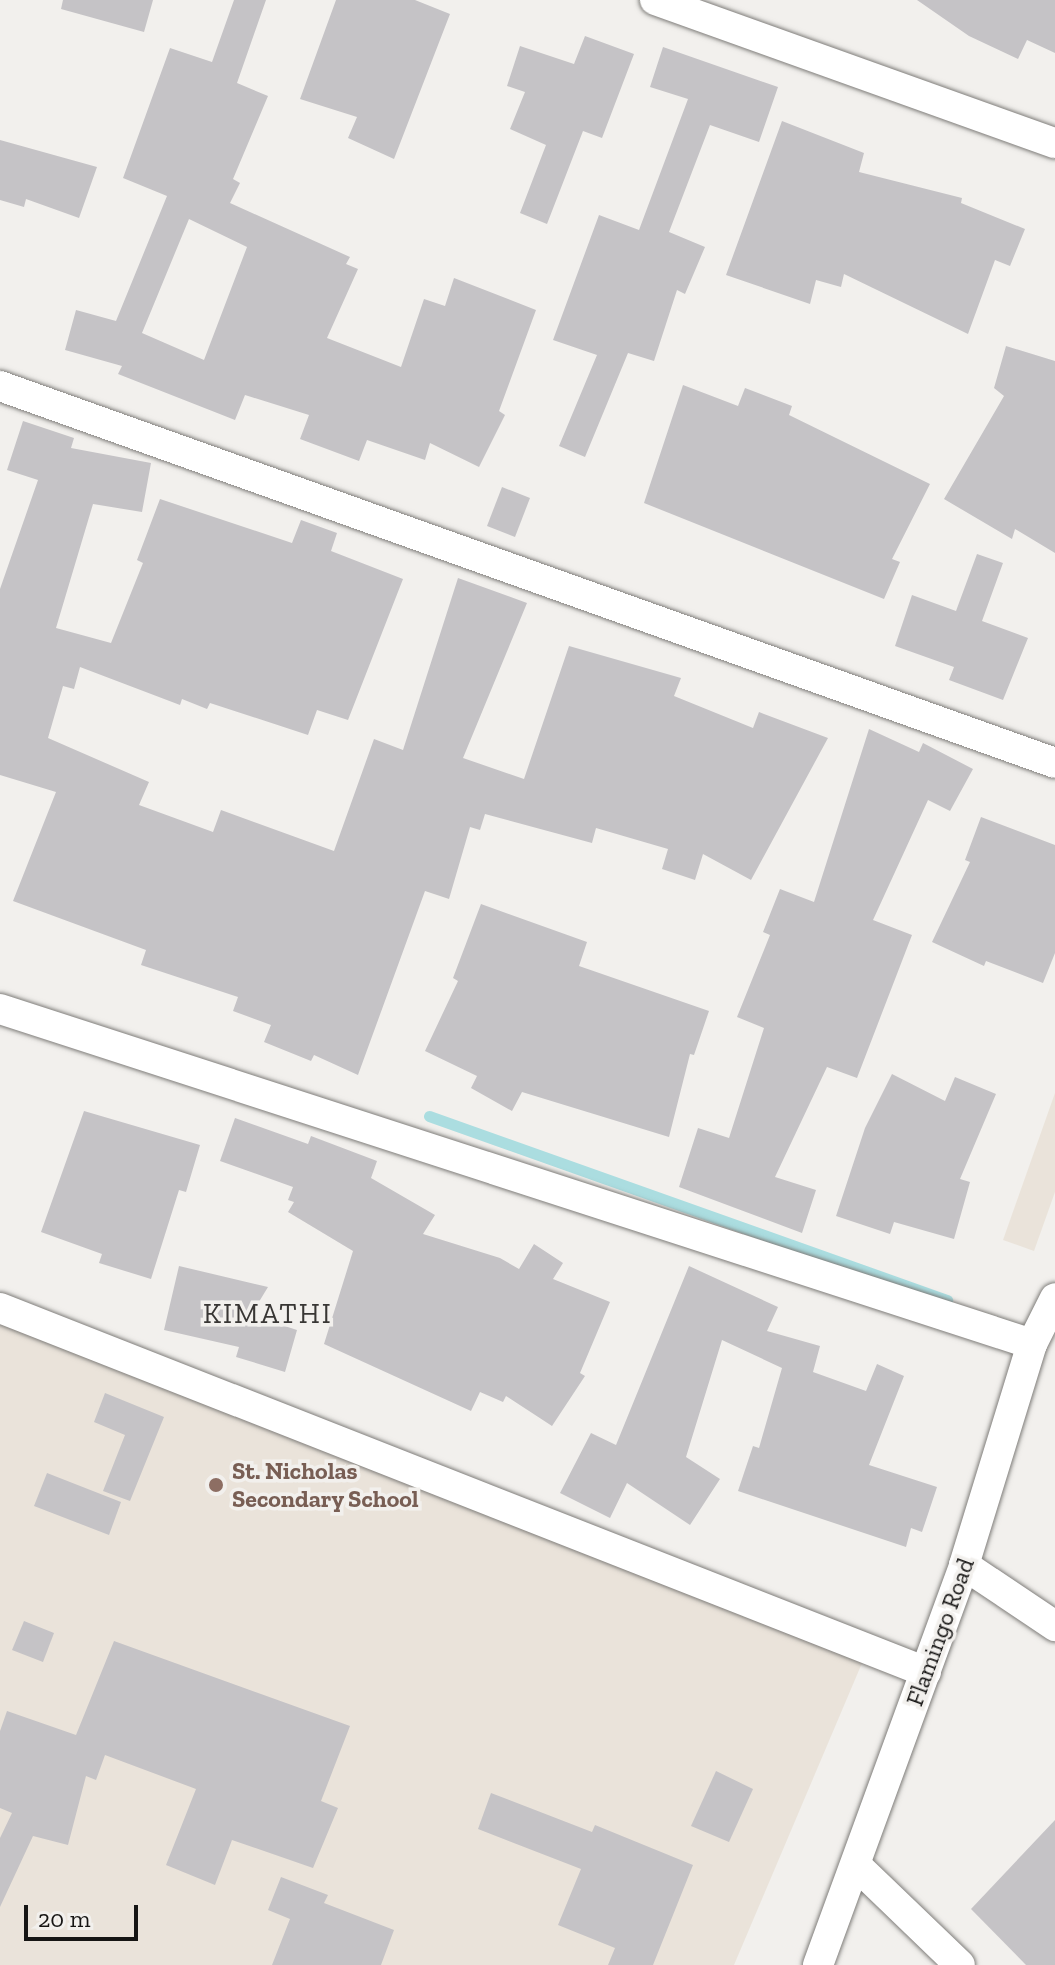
<!DOCTYPE html>
<style>
body{margin:0}
#map{position:relative;width:1055px;height:1965px;overflow:hidden;background:#f2f0ed;font-family:"Zilla Slab",serif}
div>[style]{position:absolute}
[style*='--x']{left:calc(var(--x)*1px);top:calc(var(--y)*1px);width:calc(var(--w)*1px);rotate:calc(var(--a)*1deg)}
.built>*{inset:0;background:#eae3da}
.stream>*{height:11px;margin:-5.5px;padding:0 5.5px;transform-origin:5.5px;border-radius:5.5px;background:#abdde0}
.building>*{inset:0;background:#c5c3c6}
.roads{filter:drop-shadow(0 0 2px #7f7d7a) drop-shadow(0 0 2px #7f7d7a)}
.minor>*{height:30px;margin:-15px;padding:0 15px;transform-origin:15px;border-radius:15px;background:#fff}
.dots>*{width:22px;height:22px;translate:-50% -50%;box-sizing:border-box;border:4px solid #f2f0ed;border-radius:50%}
span{translate:-50% -50%;white-space:nowrap;text-align:center;line-height:1.15;-webkit-text-stroke:7px #f2f0ed;paint-order:stroke}
.education-label{font-size:24px;color:#785e54;font-weight:700}
.left{translate:0 -50%;text-align:left}
.street-label{font-size:24px;color:#161514}
.quarter-label{font-size:28px;color:#383634;letter-spacing:2px}
.scale{position:absolute;left:24px;top:1905px;width:114px;height:36px;box-sizing:border-box;border:4px solid #161514;border-top:0;padding-left:10px;font-size:24px;line-height:28px;white-space:nowrap;color:#161514;-webkit-text-stroke:6px #f2f0ed;paint-order:stroke}
</style>
<div id="map">
<div class="built">
<div style="clip-path:polygon(1055px 1093px,1055px 1192px,1034px 1251px,1003px 1240px)"></div>
<div style="clip-path:polygon(0 1314px,865px 1656px,734px 1965px,0 1965px)"></div>
</div>
<div class="stream">
<div style="--x:429;--y:1116;--w:550;--a:19.56"></div>
</div>
<div class="building">
<div style="clip-path:polygon(63px 0,153px 0,144px 32px,61px 9px)"></div>
<div style="clip-path:polygon(evenodd,234px 0,266px 0,237px 83px,268px 96px,233px 179px,240px 183px,230px 203px,350px 257px,346px 264px,358px 269px,327px 338px,401px 367px,424px 299px,445px 306px,454px 278px,536px 310px,499px 411px,505px 415px,479px 467px,430px 443px,425px 460px,367px 440px,359px 461px,300px 439px,309px 415px,245px 395px,235px 420px,118px 374px,122px 366px,65px 350px,76px 310px,116px 321px,167px 196px,123px 178px,170px 48px,212px 62px,234px 0,189px 219px,247px 247px,204px 360px,142px 333px,189px 219px)"></div>
<div style="clip-path:polygon(336px 0,415px 0,450px 14px,394px 159px,348px 138px,357px 117px,300px 99px)"></div>
<div style="clip-path:polygon(917px 0,1055px 0,1055px 53px,1027px 40px,1018px 59px,969px 36px)"></div>
<div style="clip-path:polygon(585px 36px,634px 54px,602px 138px,583px 131px,547px 224px,520px 213px,546px 145px,510px 129px,525px 92px,507px 86px,520px 46px,574px 64px)"></div>
<div style="clip-path:polygon(663px 47px,778px 87px,759px 142px,710px 125px,669px 232px,705px 247px,685px 294px,677px 290px,654px 361px,628px 353px,585px 457px,559px 446px,597px 355px,553px 340px,599px 215px,639px 230px,688px 99px,650px 87px)"></div>
<div style="clip-path:polygon(782px 121px,864px 153px,859px 172px,962px 198px,961px 203px,1025px 229px,1010px 266px,995px 260px,968px 334px,844px 274px,841px 287px,816px 280px,810px 304px,726px 275px)"></div>
<div style="clip-path:polygon(0 140px,97px 167px,79px 218px,26px 199px,24px 207px,0 200px)"></div>
<div style="clip-path:polygon(1006px 346px,1055px 361px,1055px 553px,1015px 529px,1012px 539px,944px 499px,1004px 396px,994px 388px)"></div>
<div style="clip-path:polygon(683px 385px,738px 406px,745px 388px,792px 406px,789px 415px,930px 484px,892px 559px,900px 562px,884px 599px,644px 503px)"></div>
<div style="clip-path:polygon(23px 421px,74px 438px,71px 448px,151px 463px,142px 512px,93px 504px,56px 628px,111px 643px,143px 563px,137px 560px,160px 499px,292px 543px,301px 520px,337px 533px,331px 551px,403px 579px,348px 720px,317px 710px,308px 735px,210px 703px,207px 709px,182px 699px,180px 705px,80px 667px,74px 689px,63px 686px,48px 738px,149px 782px,139px 805px,213px 832px,221px 810px,334px 851px,374px 739px,403px 750px,458px 578px,527px 603px,463px 758px,524px 779px,569px 646px,681px 678px,674px 696px,753px 728px,759px 712px,828px 738px,751px 880px,703px 854px,695px 880px,662px 869px,668px 849px,596px 828px,592px 843px,485px 814px,480px 830px,470px 827px,449px 899px,425px 891px,358px 1075px,314px 1055px,311px 1061px,264px 1042px,271px 1025px,233px 1011px,238px 997px,141px 965px,146px 950px,13px 901px,56px 792px,0 775px,0 589px,38px 480px,7px 470px)"></div>
<div style="clip-path:polygon(502px 487px,530px 498px,515px 537px,487px 526px)"></div>
<div style="clip-path:polygon(977px 554px,1003px 563px,982px 621px,1028px 638px,1003px 700px,949px 680px,954px 667px,895px 646px,912px 595px,956px 611px)"></div>
<div style="clip-path:polygon(869px 729px,919px 752px,923px 743px,973px 769px,950px 811px,928px 800px,873px 920px,912px 935px,857px 1078px,827px 1067px,775px 1177px,816px 1190px,802px 1233px,679px 1187px,698px 1128px,729px 1138px,764px 1028px,737px 1017px,770px 935px,763px 932px,780px 889px,814px 902px)"></div>
<div style="clip-path:polygon(981px 817px,1055px 845px,1055px 953px,1043px 983px,986px 961px,984px 966px,932px 942px,970px 862px,965px 860px)"></div>
<div style="clip-path:polygon(481px 904px,587px 942px,579px 966px,709px 1011px,694px 1055px,690px 1054px,669px 1137px,522px 1092px,512px 1111px,471px 1088px,477px 1076px,425px 1051px,458px 981px,453px 978px)"></div>
<div style="clip-path:polygon(892px 1074px,945px 1101px,955px 1077px,996px 1094px,960px 1179px,970px 1182px,954px 1239px,894px 1222px,890px 1234px,836px 1216px,865px 1128px)"></div>
<div style="clip-path:polygon(84px 1111px,200px 1145px,186px 1192px,179px 1190px,151px 1279px,99px 1263px,102px 1254px,41px 1232px)"></div>
<div style="clip-path:polygon(235px 1118px,308px 1144px,311px 1136px,377px 1161px,371px 1178px,435px 1215px,423px 1234px,500px 1258px,519px 1269px,534px 1244px,563px 1263px,553px 1279px,610px 1302px,580px 1373px,585px 1376px,552px 1426px,506px 1396px,503px 1402px,480px 1392px,471px 1411px,324px 1344px,353px 1251px,288px 1212px,294px 1202px,288px 1200px,293px 1187px,220px 1161px)"></div>
<div style="clip-path:polygon(179px 1266px,268px 1287px,251px 1315px,297px 1330px,285px 1372px,236px 1357px,239px 1347px,164px 1330px)"></div>
<div style="clip-path:polygon(689px 1266px,778px 1307px,767px 1331px,820px 1346px,813px 1372px,866px 1391px,877px 1364px,904px 1376px,869px 1465px,937px 1487px,922px 1532px,911px 1528px,906px 1547px,738px 1491px,753px 1446px,759px 1448px,782px 1368px,722px 1340px,686px 1457px,720px 1479px,690px 1525px,627px 1483px,610px 1518px,560px 1493px,591px 1433px,616px 1445px)"></div>
<div style="clip-path:polygon(105px 1393px,164px 1417px,130px 1501px,103px 1491px,125px 1435px,94px 1422px)"></div>
<div style="clip-path:polygon(47px 1473px,121px 1502px,109px 1535px,34px 1506px)"></div>
<div style="clip-path:polygon(24px 1621px,54px 1633px,43px 1662px,12px 1650px)"></div>
<div style="clip-path:polygon(114px 1641px,350px 1726px,321px 1801px,338px 1808px,313px 1868px,232px 1840px,215px 1885px,166px 1865px,196px 1789px,105px 1755px,96px 1780px,86px 1776px,68px 1845px,33px 1836px,0 1907px,0 1838px,12px 1813px,0 1808px,0 1731px,7px 1711px,76px 1735px)"></div>
<div style="clip-path:polygon(716px 1771px,753px 1789px,729px 1842px,691px 1826px)"></div>
<div style="clip-path:polygon(491px 1793px,592px 1832px,595px 1825px,693px 1865px,653px 1965px,608px 1965px,615px 1948px,558px 1925px,581px 1869px,478px 1829px)"></div>
<div style="clip-path:polygon(1055px 1820px,1055px 1965px,1026px 1965px,971px 1909px)"></div>
<div style="clip-path:polygon(281px 1877px,328px 1895px,324px 1903px,394px 1930px,381px 1965px,272px 1965px,290px 1919px,268px 1910px)"></div>
</div>
<div class="roads">
<div class="minor">
<div style="--x:655;--y:0;--w:425;--a:19.7"></div>
<div style="--x:0;--y:386;--w:1120;--a:19.66"></div>
<div style="--x:0;--y:1009;--w:1085;--a:17.98"></div>
<div style="--x:0;--y:1308;--w:995;--a:21.46"></div>
<div style="--x:964;--y:1565;--w:110;--a:33.8"></div>
<div style="--x:856;--y:1865;--w:144;--a:43.9"></div>
<div style="--x:818;--y:1965;--w:426;--a:-69.9"></div>
<div style="--x:964;--y:1565;--w:231;--a:-72.9"></div>
<div style="--x:1032;--y:1344;--w:51;--a:-63.4"></div>
</div>
</div>
<div class="dots">
<div style="left:216px;top:1485px;background:#8d6e63"></div>
</div>
<div class="education-label">
<span class="left" style="left:232px;top:1485px">St. Nicholas<br>Secondary School</span>
</div>
<div class="street-label">
<span style="left:940px;top:1632px;rotate:-70deg">Flamingo Road</span>
</div>
<div class="quarter-label">
<span style="left:268px;top:1314px">KIMATHI</span>
</div>
<div class="scale">20 m</div>
</div>
